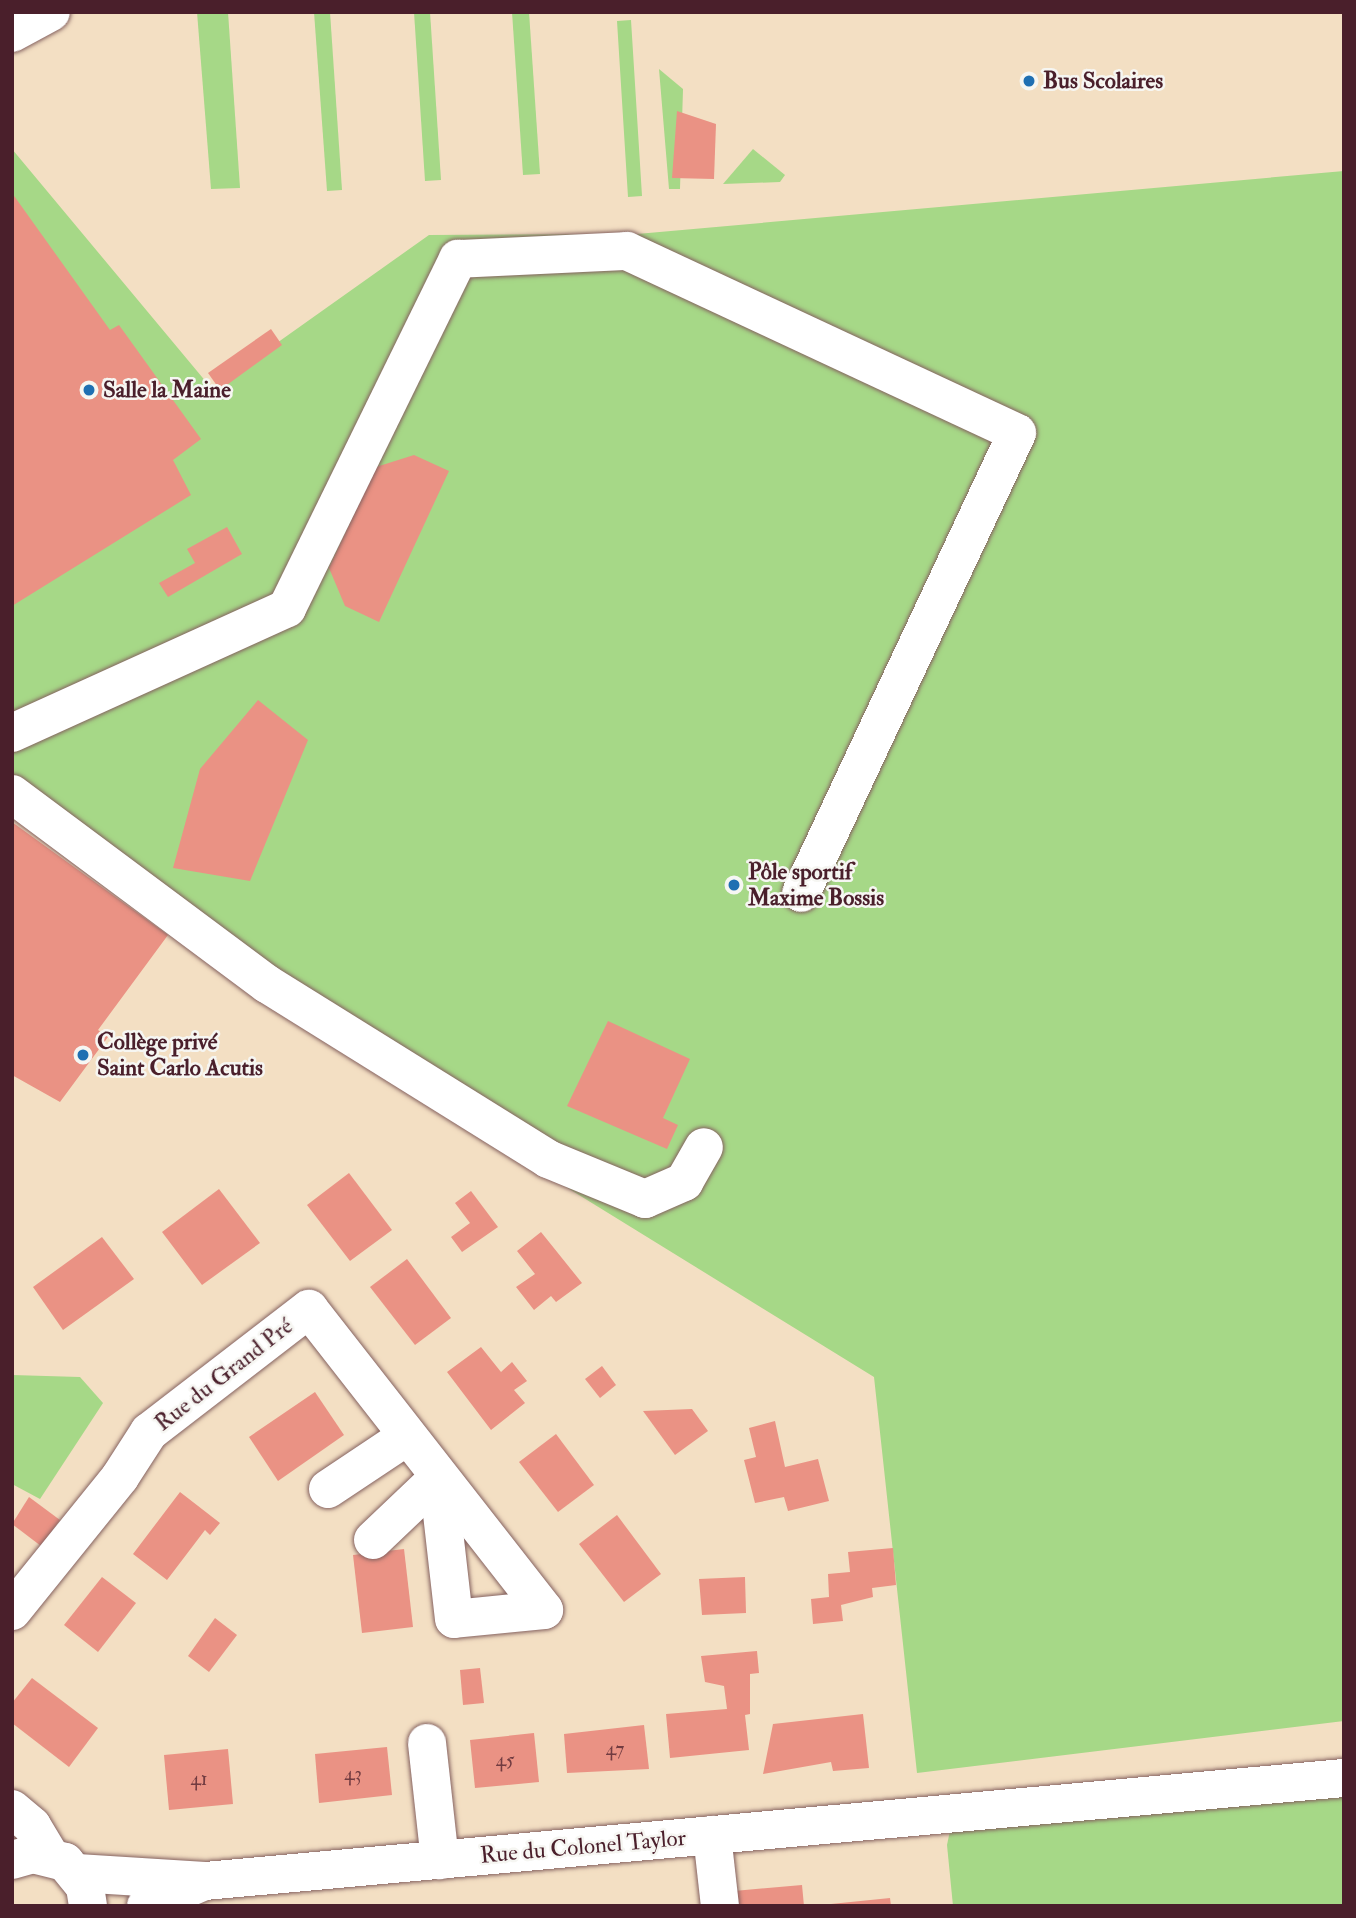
<!DOCTYPE html>
<meta charset="utf-8">
<style>
body{margin:0}
#map{position:relative;width:1356px;height:1918px;overflow:hidden;background:#f3dfc3;font-family:"IM FELL Double Pica",serif}
div>[style]{position:absolute}
[style*='--x']{left:calc(var(--x)*1px);top:calc(var(--y)*1px);width:calc(var(--w)*1px);rotate:calc(var(--a)*1deg)}
.green>*{inset:0;background:#a6d887}
.building>*{inset:0;background:#ea9284}
.roads{filter:drop-shadow(0 0 2px #856260) drop-shadow(0 0 2px #856260)}
.minor>*{height:38px;margin:-19px;padding:0 19px;transform-origin:19px;border-radius:19px;background:#fff}
.major>*{height:38px;margin:-19px;padding:0 19px;transform-origin:19px;border-radius:19px;background:#fff}
.dots>*{width:19px;height:19px;translate:-50% -50%;box-sizing:border-box;border:4px solid #f6f6f2;border-radius:50%}
span{translate:-50% -50%;white-space:nowrap;text-align:center;line-height:1.15;-webkit-text-stroke:5px #f6f6f2;paint-order:stroke}
.number-label{font-size:19px;color:#723c41}
.number-label span{-webkit-text-stroke-width:0}
.poi-label{font-size:23px;color:#4a1f2b;font-weight:700}
.left{translate:0 -50%;text-align:left}
.street-label{font-size:23px;color:#4a1f2b}
.frame{position:absolute;inset:0;border:14px solid #4a1f2b;pointer-events:none}
</style>
<div id="map">
<div class="green">
<div style="clip-path:polygon(197px 12px,228px 12px,240px 188px,211px 189px)"></div>
<div style="clip-path:polygon(314px 12px,330px 12px,342px 190px,327px 191px)"></div>
<div style="clip-path:polygon(414px 12px,430px 12px,441px 180px,425px 181px)"></div>
<div style="clip-path:polygon(512px 12px,529px 12px,540px 174px,523px 175px)"></div>
<div style="clip-path:polygon(631px 20px,642px 196px,628px 197px,617px 21px)"></div>
<div style="clip-path:polygon(659px 69px,683px 89px,680px 189px,669px 189px)"></div>
<div style="clip-path:polygon(12px 149px,212px 389px,429px 235px,637px 234px,1344px 171px,1344px 1721px,917px 1773px,874px 1377px,237px 984px,12px 786px)"></div>
<div style="clip-path:polygon(753px 149px,785px 175px,780px 182px,723px 184px)"></div>
<div style="clip-path:polygon(12px 1375px,80px 1377px,103px 1403px,40px 1499px,12px 1484px)"></div>
<div style="clip-path:polygon(1344px 1792px,1344px 1906px,953px 1906px,947px 1845px,951px 1826px)"></div>
</div>
<div class="building">
<div style="clip-path:polygon(677px 111px,716px 124px,714px 179px,672px 178px)"></div>
<div style="clip-path:polygon(12px 193px,110px 330px,119px 325px,201px 439px,173px 460px,191px 495px,12px 606px)"></div>
<div style="clip-path:polygon(271px 329px,282px 345px,220px 390px,208px 373px)"></div>
<div style="clip-path:polygon(414px 455px,449px 471px,379px 622px,345px 606px,329px 568px,376px 467px)"></div>
<div style="clip-path:polygon(227px 527px,242px 554px,168px 597px,159px 583px,195px 563px,187px 549px)"></div>
<div style="clip-path:polygon(258px 700px,308px 740px,250px 881px,173px 868px,200px 769px)"></div>
<div style="clip-path:polygon(12px 822px,168px 935px,98px 1030px,108px 1037px,60px 1102px,12px 1075px)"></div>
<div style="clip-path:polygon(608px 1021px,690px 1059px,663px 1118px,678px 1125px,667px 1149px,567px 1106px)"></div>
<div style="clip-path:polygon(349px 1173px,392px 1230px,350px 1261px,307px 1205px)"></div>
<div style="clip-path:polygon(219px 1189px,260px 1243px,202px 1285px,162px 1232px)"></div>
<div style="clip-path:polygon(471px 1191px,498px 1227px,462px 1252px,451px 1237px,470px 1223px,455px 1203px)"></div>
<div style="clip-path:polygon(541px 1232px,582px 1283px,556px 1302px,551px 1296px,534px 1310px,516px 1287px,535px 1274px,517px 1251px)"></div>
<div style="clip-path:polygon(102px 1237px,134px 1279px,63px 1330px,33px 1287px)"></div>
<div style="clip-path:polygon(407px 1259px,451px 1318px,415px 1345px,370px 1287px)"></div>
<div style="clip-path:polygon(481px 1347px,501px 1372px,512px 1362px,527px 1381px,514px 1390px,525px 1403px,491px 1430px,447px 1372px)"></div>
<div style="clip-path:polygon(602px 1366px,616px 1385px,600px 1398px,585px 1379px)"></div>
<div style="clip-path:polygon(315px 1392px,344px 1435px,278px 1481px,249px 1437px)"></div>
<div style="clip-path:polygon(692px 1409px,708px 1431px,675px 1455px,643px 1411px)"></div>
<div style="clip-path:polygon(775px 1421px,785px 1467px,818px 1459px,829px 1501px,788px 1511px,784px 1497px,755px 1503px,744px 1460px,756px 1457px,749px 1428px)"></div>
<div style="clip-path:polygon(556px 1434px,594px 1485px,558px 1512px,519px 1462px)"></div>
<div style="clip-path:polygon(180px 1492px,220px 1523px,210px 1535px,205px 1530px,167px 1580px,133px 1554px)"></div>
<div style="clip-path:polygon(29px 1497px,60px 1520px,41px 1546px,12px 1524px)"></div>
<div style="clip-path:polygon(617px 1515px,661px 1574px,624px 1602px,579px 1544px)"></div>
<div style="clip-path:polygon(893px 1548px,896px 1585px,872px 1588px,873px 1597px,841px 1605px,843px 1621px,813px 1624px,811px 1599px,829px 1597px,828px 1574px,850px 1572px,848px 1552px)"></div>
<div style="clip-path:polygon(404px 1549px,413px 1627px,362px 1633px,353px 1555px)"></div>
<div style="clip-path:polygon(102px 1577px,136px 1603px,98px 1652px,64px 1625px)"></div>
<div style="clip-path:polygon(745px 1577px,746px 1613px,702px 1615px,699px 1579px)"></div>
<div style="clip-path:polygon(215px 1618px,237px 1635px,209px 1672px,188px 1656px)"></div>
<div style="clip-path:polygon(757px 1651px,759px 1673px,750px 1674px,750px 1714px,745px 1715px,749px 1750px,670px 1758px,666px 1714px,727px 1709px,724px 1686px,705px 1682px,701px 1656px)"></div>
<div style="clip-path:polygon(480px 1668px,484px 1703px,463px 1705px,460px 1670px)"></div>
<div style="clip-path:polygon(32px 1678px,98px 1728px,69px 1767px,12px 1723px,12px 1703px)"></div>
<div style="clip-path:polygon(863px 1714px,869px 1768px,833px 1771px,831px 1762px,763px 1774px,773px 1724px)"></div>
<div style="clip-path:polygon(644px 1725px,649px 1769px,567px 1773px,564px 1734px)"></div>
<div style="clip-path:polygon(534px 1733px,539px 1782px,475px 1788px,470px 1740px)"></div>
<div style="clip-path:polygon(387px 1747px,392px 1795px,319px 1803px,315px 1754px)"></div>
<div style="clip-path:polygon(228px 1749px,233px 1804px,169px 1810px,164px 1755px)"></div>
<div style="clip-path:polygon(802px 1885px,804px 1906px,736px 1906px,734px 1891px)"></div>
<div style="clip-path:polygon(890px 1898px,891px 1906px,831px 1906px,831px 1904px)"></div>
</div>
<div class="roads">
<div class="minor">
<div style="--x:12;--y:33;--w:44;--a:-28.3"></div>
<div style="--x:12;--y:733;--w:302;--a:-24.4"></div>
<div style="--x:287;--y:608;--w:389;--a:-63.9"></div>
<div style="--x:458;--y:259;--w:169;--a:-2.7"></div>
<div style="--x:627;--y:251;--w:430;--a:25"></div>
<div style="--x:1017;--y:433;--w:508;--a:115.15"></div>
<div style="--x:12;--y:794;--w:318;--a:36.7"></div>
<div style="--x:267;--y:984;--w:331;--a:31.9"></div>
<div style="--x:548;--y:1159;--w:105;--a:22.4"></div>
<div style="--x:645;--y:1199;--w:43;--a:-23.6"></div>
<div style="--x:684;--y:1182;--w:40;--a:-60.3"></div>
<div style="--x:328;--y:1489;--w:94;--a:-33.7"></div>
<div style="--x:373;--y:1540;--w:90;--a:-43.6"></div>
<div style="--x:12;--y:1611;--w:172;--a:-51.1"></div>
<div style="--x:120;--y:1477;--w:54;--a:-57.2"></div>
<div style="--x:149;--y:1432;--w:202;--a:-37.6"></div>
<div style="--x:309;--y:1309;--w:382;--a:52"></div>
<div style="--x:544;--y:1610;--w:90;--a:174.3"></div>
<div style="--x:454;--y:1619;--w:142;--a:-96.5"></div>
<div style="--x:427;--y:1743;--w:118;--a:83.7"></div>
<div style="--x:712;--y:1835;--w:71;--a:83.6"></div>
</div>
<div class="major">
<div style="--x:12;--y:1809;--w:26;--a:40"></div>
<div style="--x:32;--y:1826;--w:35;--a:59"></div>
<div style="--x:12;--y:1860;--w:22;--a:-16"></div>
<div style="--x:33;--y:1854;--w:33;--a:14"></div>
<div style="--x:65;--y:1862;--w:32;--a:51"></div>
<div style="--x:85;--y:1887;--w:19;--a:81"></div>
<div style="--x:77;--y:1873;--w:128;--a:3.6"></div>
<div style="--x:205;--y:1881;--w:1144;--a:-5.17"></div>
<div style="--x:146;--y:1906;--w:59;--a:-23.1"></div>
</div>
</div>
<div class="dots">
<div style="left:1029px;top:81px;background:#1f6fb2"></div>
<div style="left:89px;top:390px;background:#1f6fb2"></div>
<div style="left:734px;top:885px;background:#1f6fb2"></div>
<div style="left:83px;top:1055px;background:#1f6fb2"></div>
</div>
<div class="number-label">
<span style="left:615px;top:1750px">47</span>
<span style="left:505px;top:1761px">45</span>
<span style="left:353px;top:1775px">43</span>
<span style="left:199px;top:1780px">41</span>
</div>
<div class="poi-label">
<span class="left" style="left:1043px;top:81px">Bus Scolaires</span>
<span class="left" style="left:103px;top:390px">Salle la Maine</span>
<span class="left" style="left:748px;top:885px">Pôle sportif<br>Maxime Bossis</span>
<span class="left" style="left:97px;top:1055px">Collège privé<br>Saint Carlo Acutis</span>
</div>
<div class="street-label">
<span style="left:224px;top:1375px;rotate:-38deg">Rue du Grand Pré</span>
<span style="left:583px;top:1847px;rotate:-5deg">Rue du Colonel Taylor</span>
</div>
<div class="frame"></div>
</div>
